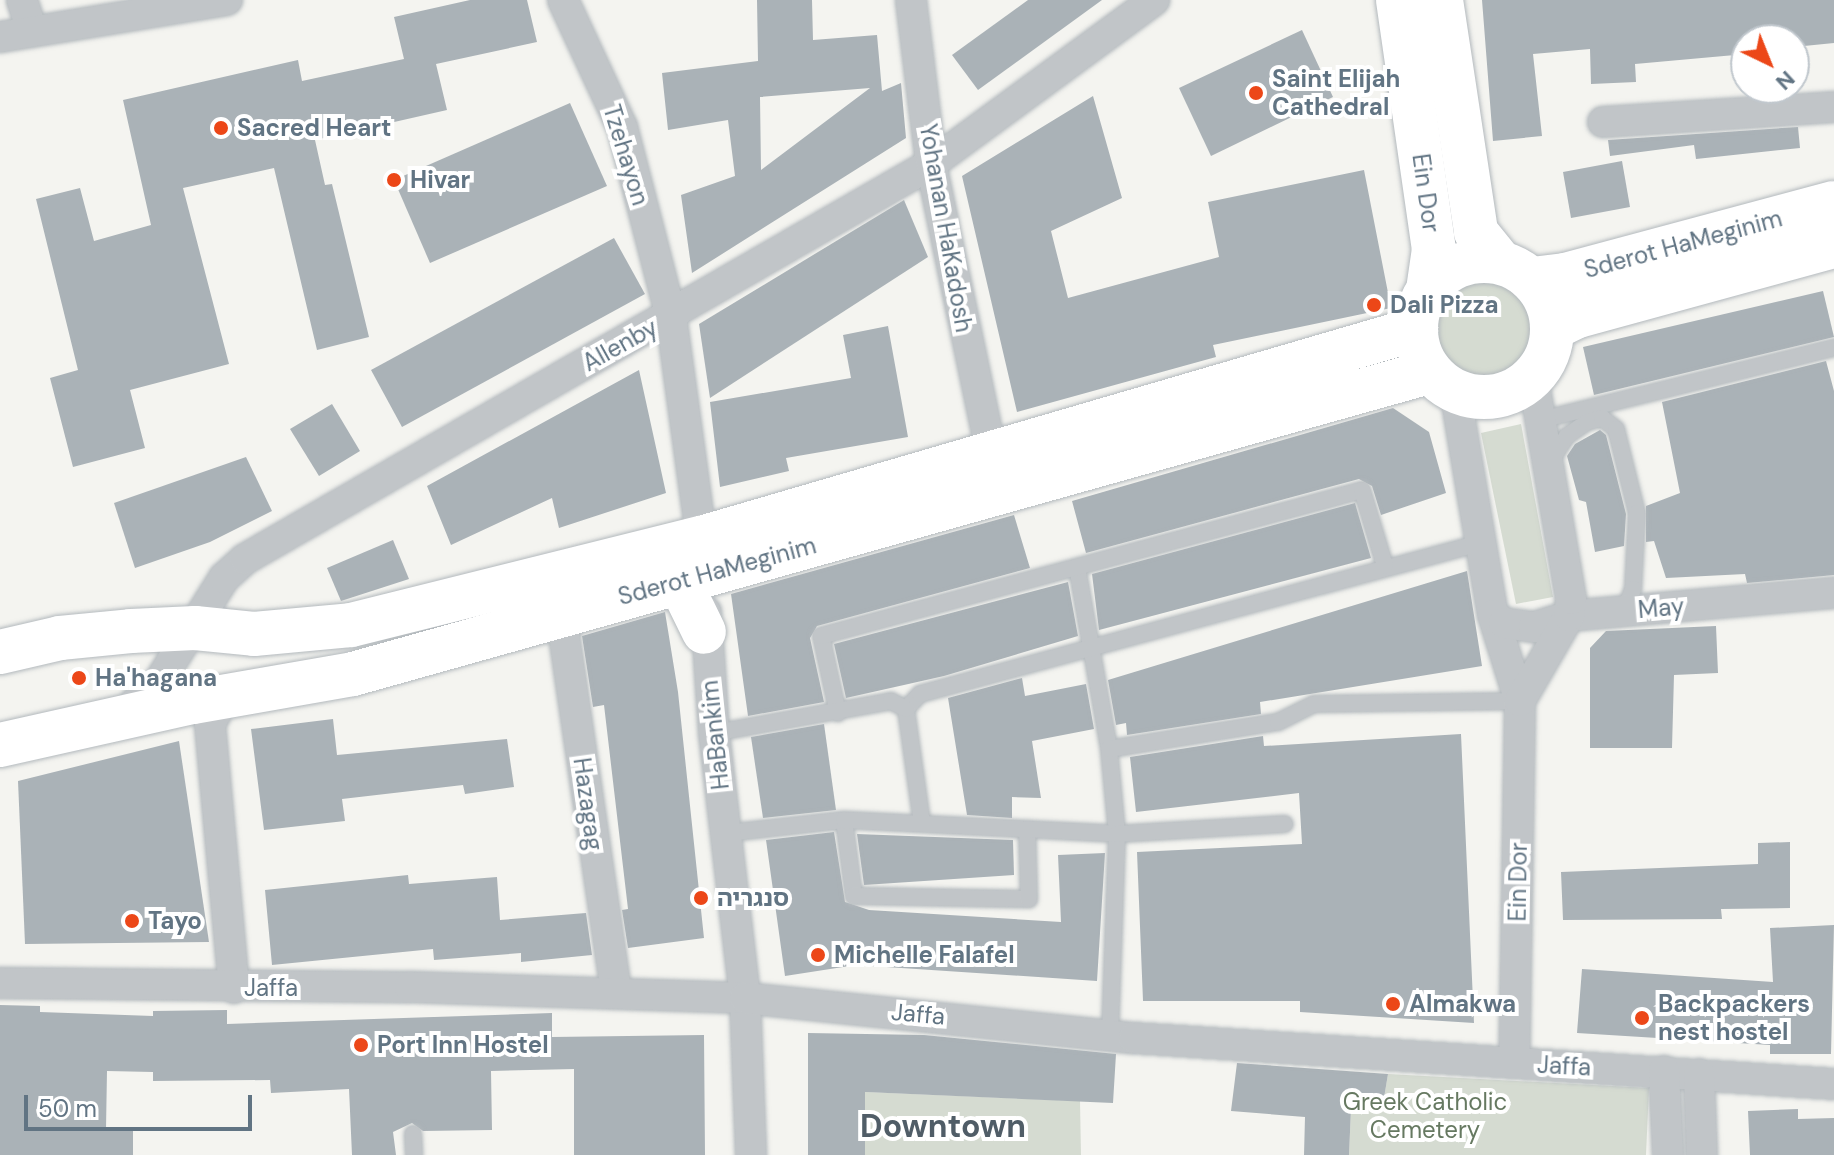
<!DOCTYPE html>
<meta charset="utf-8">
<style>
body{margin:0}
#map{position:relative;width:1834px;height:1155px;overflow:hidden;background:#f4f4f0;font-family:"DM Sans","Noto Sans Hebrew",sans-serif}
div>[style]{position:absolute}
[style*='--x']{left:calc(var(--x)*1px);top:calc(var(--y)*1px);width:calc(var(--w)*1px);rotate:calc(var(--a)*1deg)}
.green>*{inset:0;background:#d5dbd1}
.round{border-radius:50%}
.building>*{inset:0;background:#aab2b7}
.roads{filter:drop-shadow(0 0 2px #b3b9bd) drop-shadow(0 0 2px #b3b9bd)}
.lane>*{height:16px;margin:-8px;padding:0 8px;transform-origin:8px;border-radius:8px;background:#c1c5c8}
.street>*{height:30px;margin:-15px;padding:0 15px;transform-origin:15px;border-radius:15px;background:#c1c5c8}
.secondary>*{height:44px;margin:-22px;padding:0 22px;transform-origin:22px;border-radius:22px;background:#fff}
.secondary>.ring{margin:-22px;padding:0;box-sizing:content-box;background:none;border:44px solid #fff;border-radius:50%}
.dots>*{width:22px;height:22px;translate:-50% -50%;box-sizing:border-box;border:4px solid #fff;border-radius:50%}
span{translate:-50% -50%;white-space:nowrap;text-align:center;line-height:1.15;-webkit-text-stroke:8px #fff;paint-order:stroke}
.poi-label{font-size:24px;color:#617483;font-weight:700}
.left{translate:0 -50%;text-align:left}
.street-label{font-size:24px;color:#617483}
.park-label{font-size:24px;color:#667961}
.district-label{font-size:32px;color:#505d67;font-weight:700}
.north{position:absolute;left:1730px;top:24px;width:80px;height:80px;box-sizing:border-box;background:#fff;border:2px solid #c0c7cd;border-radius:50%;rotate:137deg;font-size:22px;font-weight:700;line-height:32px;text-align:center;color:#617483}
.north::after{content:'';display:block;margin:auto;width:28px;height:36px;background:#ec4718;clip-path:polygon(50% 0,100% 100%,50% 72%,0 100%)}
.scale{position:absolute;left:24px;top:1095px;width:228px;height:36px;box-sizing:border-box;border:4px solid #617483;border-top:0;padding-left:10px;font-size:24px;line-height:28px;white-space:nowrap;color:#617483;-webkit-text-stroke:6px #fff;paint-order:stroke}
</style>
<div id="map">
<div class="green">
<div class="round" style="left:1437px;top:280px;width:96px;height:96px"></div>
<div style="clip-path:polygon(1521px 424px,1553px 597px,1516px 604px,1481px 433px)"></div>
<div style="clip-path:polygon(1388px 1074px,1649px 1088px,1646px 1155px,1349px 1155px,1351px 1109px,1382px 1110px)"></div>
<div style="clip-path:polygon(865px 1092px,1080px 1101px,1081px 1155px,865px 1155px)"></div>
</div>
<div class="building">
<div style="clip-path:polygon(470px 0,527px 0,537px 42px,436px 64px,447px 110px,315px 140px,325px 185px,332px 184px,369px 337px,317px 350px,274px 168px,183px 188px,229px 364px,130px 390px,145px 448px,73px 467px,50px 378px,78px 370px,36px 199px,80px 188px,94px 241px,151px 225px,123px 100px,298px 60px,302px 81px,404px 59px,394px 17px)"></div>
<div style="clip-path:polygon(evenodd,757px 0,812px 0,813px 40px,877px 35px,882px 91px,901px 83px,906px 138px,692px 273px,681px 195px,735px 176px,728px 120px,668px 130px,662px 73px,758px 61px,757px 0,870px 88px,761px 170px,760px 97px,870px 88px)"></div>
<div style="clip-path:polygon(1028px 0,1102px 0,978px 90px,952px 55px)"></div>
<div style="clip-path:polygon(1482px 0,1834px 0,1834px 43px,1794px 47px,1794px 40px,1746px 40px,1746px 54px,1635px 64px,1636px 82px,1591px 84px,1590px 49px,1533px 54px,1542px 136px,1493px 141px)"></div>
<div style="clip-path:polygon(1302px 30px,1333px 97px,1211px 156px,1179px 88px)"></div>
<div style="clip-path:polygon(1093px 96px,1122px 198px,1051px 231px,1068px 298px,1219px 257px,1208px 202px,1364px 170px,1391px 308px,1213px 345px,1216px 357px,1017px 412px,962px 176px)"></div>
<div style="clip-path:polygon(570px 103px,607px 186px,430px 263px,394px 180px)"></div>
<div style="clip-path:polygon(1798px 127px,1800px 148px,1696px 159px,1694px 145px,1610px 156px,1608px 140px)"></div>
<div style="clip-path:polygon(1622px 161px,1630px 207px,1571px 218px,1563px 172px)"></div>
<div style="clip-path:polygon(904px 200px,928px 257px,710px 398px,699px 324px)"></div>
<div style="clip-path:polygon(614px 238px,645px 294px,402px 427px,371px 370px)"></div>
<div style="clip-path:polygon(1823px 291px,1834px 337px,1594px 395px,1583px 347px)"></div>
<div style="clip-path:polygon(888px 326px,908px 437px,786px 458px,789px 471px,720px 487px,710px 402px,851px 378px,843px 335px)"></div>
<div style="clip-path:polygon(1826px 361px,1834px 391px,1834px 575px,1747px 583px,1745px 574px,1666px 578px,1654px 541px,1646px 542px,1646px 506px,1680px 493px,1662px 402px)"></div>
<div style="clip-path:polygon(639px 370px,666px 493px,559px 528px,552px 498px,451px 545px,427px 486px)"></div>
<div style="clip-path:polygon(332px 404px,360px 451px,319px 476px,290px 429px)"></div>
<div style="clip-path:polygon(1393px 408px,1429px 432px,1446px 493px,1381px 515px,1372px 486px,1359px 479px,1086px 553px,1072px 501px)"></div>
<div style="clip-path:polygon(1600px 430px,1606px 435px,1626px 514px,1624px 546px,1595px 552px,1586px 502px,1579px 500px,1567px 456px,1575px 444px)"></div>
<div style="clip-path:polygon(246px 457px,272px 511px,210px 542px,135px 568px,114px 503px)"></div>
<div style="clip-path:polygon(1355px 503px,1371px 558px,1099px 630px,1092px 574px)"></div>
<div style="clip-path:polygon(1014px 515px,1030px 568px,817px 626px,810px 638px,824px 702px,748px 716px,731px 594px)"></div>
<div style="clip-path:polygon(393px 540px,409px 579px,341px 601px,327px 568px)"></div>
<div style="clip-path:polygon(1467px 571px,1482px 666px,1260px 702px,1261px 714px,1127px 735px,1126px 723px,1116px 725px,1108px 680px)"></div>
<div style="clip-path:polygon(1068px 582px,1078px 636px,944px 676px,846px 698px,834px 644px)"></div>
<div style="clip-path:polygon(665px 612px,678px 692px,704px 938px,628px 948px,622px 910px,628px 909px,604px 705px,593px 707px,582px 636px)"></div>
<div style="clip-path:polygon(1716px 626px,1718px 673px,1674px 675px,1672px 748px,1590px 748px,1590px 648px,1606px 631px)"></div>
<div style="clip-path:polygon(1022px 678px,1025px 696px,1086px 684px,1094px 729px,1032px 741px,1041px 798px,1012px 797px,1012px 818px,967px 815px,948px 698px)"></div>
<div style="clip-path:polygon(333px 719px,337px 755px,507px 739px,514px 787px,465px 794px,463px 785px,342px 799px,345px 821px,264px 830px,251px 729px)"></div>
<div style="clip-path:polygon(824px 724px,836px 810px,763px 818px,751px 737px)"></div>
<div style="clip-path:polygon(1461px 734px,1474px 1023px,1300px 1012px,1300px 1001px,1143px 1001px,1137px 852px,1302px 844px,1299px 793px,1136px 812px,1130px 757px,1263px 736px,1264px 746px)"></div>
<div style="clip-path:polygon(179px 741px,209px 942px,25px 944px,18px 781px)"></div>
<div style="clip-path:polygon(834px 832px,845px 902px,869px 910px,1061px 922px,1058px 855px,1105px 853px,1097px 981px,856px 965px,785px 976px,766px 840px)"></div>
<div style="clip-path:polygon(857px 834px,1013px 840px,1014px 875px,864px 885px)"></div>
<div style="clip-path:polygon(1790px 842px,1790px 908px,1721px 909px,1722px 919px,1563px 920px,1561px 872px,1758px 864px,1758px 843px)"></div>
<div style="clip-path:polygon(408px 875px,409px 884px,497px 877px,500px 920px,586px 913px,592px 955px,521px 962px,521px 953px,434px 960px,433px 949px,272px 965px,265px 890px)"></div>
<div style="clip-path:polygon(1834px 925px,1831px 1054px,1770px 1054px,1770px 1045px,1577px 1033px,1582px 969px,1773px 982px,1770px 928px)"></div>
<div style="clip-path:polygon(0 1005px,40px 1006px,40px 1012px,153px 1016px,153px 1011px,227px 1010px,227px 1024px,552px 1013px,552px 1037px,704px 1035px,705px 1155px,574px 1155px,574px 1069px,491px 1071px,492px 1130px,423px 1131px,412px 1123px,393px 1132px,396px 1155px,352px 1155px,349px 1089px,271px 1093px,270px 1080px,153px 1081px,153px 1072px,107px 1071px,106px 1129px,133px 1129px,133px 1155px,0 1155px)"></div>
<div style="clip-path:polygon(808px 1033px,924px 1035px,1116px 1054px,1113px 1103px,865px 1092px,865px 1155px,808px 1155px)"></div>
<div style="clip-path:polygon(1237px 1063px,1388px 1074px,1382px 1110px,1351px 1109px,1349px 1155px,1304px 1155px,1305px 1117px,1231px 1111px)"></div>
<div style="clip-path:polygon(1798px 1109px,1798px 1119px,1834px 1118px,1834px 1155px,1750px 1155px,1748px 1111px)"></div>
</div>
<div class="roads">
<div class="lane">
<div style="--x:1540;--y:420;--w:303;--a:-13.8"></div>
<div style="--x:1550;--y:462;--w:31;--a:-57"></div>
<div style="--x:1567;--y:436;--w:24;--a:-35"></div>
<div style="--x:1587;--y:422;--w:16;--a:-15"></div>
<div style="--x:1602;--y:418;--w:18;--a:38"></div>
<div style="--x:1616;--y:429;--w:87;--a:76"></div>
<div style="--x:1637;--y:513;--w:76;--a:93"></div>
<div style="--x:1633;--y:589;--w:24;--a:112"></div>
<div style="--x:1077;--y:567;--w:185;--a:80"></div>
<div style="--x:1109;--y:749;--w:85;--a:84.6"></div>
<div style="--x:1117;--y:834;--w:199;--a:92"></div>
<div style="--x:906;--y:709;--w:21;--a:-47"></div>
<div style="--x:920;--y:694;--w:580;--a:-15.09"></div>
<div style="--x:906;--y:709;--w:115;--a:82"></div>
<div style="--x:838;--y:713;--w:79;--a:-102.4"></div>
<div style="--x:821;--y:636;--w:560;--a:-15.1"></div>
<div style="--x:1362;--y:490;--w:79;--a:73.2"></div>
<div style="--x:714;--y:733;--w:180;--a:-10.2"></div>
<div style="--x:891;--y:701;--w:17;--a:28"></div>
<div style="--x:1109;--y:749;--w:171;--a:-9.1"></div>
<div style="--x:1278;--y:722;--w:40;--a:-26.6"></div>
<div style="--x:1314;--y:704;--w:206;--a:-0.8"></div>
<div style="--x:844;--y:820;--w:77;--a:82.5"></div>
<div style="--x:854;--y:896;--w:175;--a:1"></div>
<div style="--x:1029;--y:899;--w:70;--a:-91.6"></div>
<div style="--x:727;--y:833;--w:118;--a:-6.3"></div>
<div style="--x:844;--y:820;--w:273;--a:2.9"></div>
<div style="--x:1117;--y:834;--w:168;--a:-3.4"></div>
<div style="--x:413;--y:1134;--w:21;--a:87"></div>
</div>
<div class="street">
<div style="--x:22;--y:0;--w:33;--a:72"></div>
<div style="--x:563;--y:0;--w:140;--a:65.1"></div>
<div style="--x:622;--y:127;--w:195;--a:75.5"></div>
<div style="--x:671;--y:316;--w:243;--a:82.2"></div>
<div style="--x:911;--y:0;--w:165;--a:83"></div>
<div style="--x:931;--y:164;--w:297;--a:78.2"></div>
<div style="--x:0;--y:37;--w:230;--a:-9.3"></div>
<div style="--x:1603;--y:122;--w:231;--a:-3.7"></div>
<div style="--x:1455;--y:391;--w:227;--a:80.4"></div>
<div style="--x:1493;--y:615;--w:90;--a:72.6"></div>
<div style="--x:1520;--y:701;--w:362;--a:90.9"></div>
<div style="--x:706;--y:612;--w:121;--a:86.2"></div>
<div style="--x:714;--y:733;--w:267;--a:83.3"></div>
<div style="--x:745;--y:998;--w:157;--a:87.8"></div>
<div style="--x:561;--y:614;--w:383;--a:81.7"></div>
<div style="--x:1493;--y:615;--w:14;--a:36"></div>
<div style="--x:1504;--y:623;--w:30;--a:8"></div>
<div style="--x:1534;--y:627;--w:37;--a:-17"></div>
<div style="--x:1569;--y:616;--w:266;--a:-5"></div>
<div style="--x:226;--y:696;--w:32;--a:120"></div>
<div style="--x:210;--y:724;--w:265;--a:84.8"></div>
<div style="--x:1520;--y:701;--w:98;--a:-60"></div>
<div style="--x:1569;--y:616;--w:17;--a:-83"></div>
<div style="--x:1571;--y:599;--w:225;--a:-99.7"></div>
<div style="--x:121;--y:715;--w:50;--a:-41"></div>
<div style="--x:159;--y:682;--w:123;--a:-58"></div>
<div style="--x:224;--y:578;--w:28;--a:-42"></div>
<div style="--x:245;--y:559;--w:792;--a:-29.93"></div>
<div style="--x:931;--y:164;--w:277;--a:-36.3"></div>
<div style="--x:0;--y:983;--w:410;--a:0.6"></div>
<div style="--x:410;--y:987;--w:335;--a:1.9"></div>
<div style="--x:745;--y:998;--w:391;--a:5.9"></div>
<div style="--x:1134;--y:1038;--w:702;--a:3.76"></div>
<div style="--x:1664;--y:1071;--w:84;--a:87.3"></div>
<div style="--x:1699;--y:1074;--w:81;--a:87.9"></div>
</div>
<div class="secondary">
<div style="--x:1398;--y:0;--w:252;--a:81.8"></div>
<div style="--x:1434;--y:249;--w:41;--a:98.3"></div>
<div style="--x:1441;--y:0;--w:235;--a:81.4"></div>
<div style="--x:1476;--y:232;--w:38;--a:51"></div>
<div class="ring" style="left:1416px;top:261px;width:92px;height:92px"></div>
<div style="--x:1532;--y:279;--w:33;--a:-7"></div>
<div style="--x:1565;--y:275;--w:278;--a:-15"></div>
<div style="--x:1553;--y:328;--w:28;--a:-26"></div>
<div style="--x:1578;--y:316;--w:265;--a:-15.3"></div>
<div style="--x:658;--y:561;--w:42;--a:49.8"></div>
<div style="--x:685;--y:593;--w:43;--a:64"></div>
<div style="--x:0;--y:652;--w:62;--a:-13.1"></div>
<div style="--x:60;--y:638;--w:71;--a:-5.6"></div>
<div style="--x:131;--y:631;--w:64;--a:-2.7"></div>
<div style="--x:195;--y:628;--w:59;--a:5.8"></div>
<div style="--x:254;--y:634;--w:97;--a:-5.3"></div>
<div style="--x:351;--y:625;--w:361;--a:-14"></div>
<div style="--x:701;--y:538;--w:745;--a:-16.29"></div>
<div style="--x:0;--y:745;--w:198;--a:-12.6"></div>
<div style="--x:193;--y:702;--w:162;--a:-9.9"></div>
<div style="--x:353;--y:674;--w:1118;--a:-15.68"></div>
</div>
</div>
<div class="dots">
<div style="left:1256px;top:93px;background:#ec4718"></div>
<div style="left:221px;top:128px;background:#ec4718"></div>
<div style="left:394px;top:180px;background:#ec4718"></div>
<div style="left:1374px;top:305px;background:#ec4718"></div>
<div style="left:79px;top:678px;background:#ec4718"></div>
<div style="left:701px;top:898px;background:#ec4718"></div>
<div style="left:132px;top:921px;background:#ec4718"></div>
<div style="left:818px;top:955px;background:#ec4718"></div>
<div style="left:1393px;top:1004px;background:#ec4718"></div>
<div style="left:1642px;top:1018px;background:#ec4718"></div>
<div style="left:361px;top:1045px;background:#ec4718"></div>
</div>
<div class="poi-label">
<span class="left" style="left:1272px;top:93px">Saint Elijah<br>Cathedral</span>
<span class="left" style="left:237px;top:128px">Sacred Heart</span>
<span class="left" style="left:410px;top:180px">Hivar</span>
<span class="left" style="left:1390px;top:305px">Dali Pizza</span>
<span class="left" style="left:95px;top:678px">Ha'hagana</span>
<span class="left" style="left:717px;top:898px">סנגריה</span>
<span class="left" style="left:148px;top:921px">Tayo</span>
<span class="left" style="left:834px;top:955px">Michelle Falafel</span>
<span class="left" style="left:1409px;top:1004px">Almakwa</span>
<span class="left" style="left:1658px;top:1018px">Backpackers<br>nest hostel</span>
<span class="left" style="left:377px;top:1045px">Port Inn Hostel</span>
</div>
<div class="street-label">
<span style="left:626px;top:155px;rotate:73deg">Tzehayon</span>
<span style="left:1426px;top:193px;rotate:82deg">Ein Dor</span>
<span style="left:946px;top:228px;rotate:80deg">Yohanan HaKadosh</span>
<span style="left:1683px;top:244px;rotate:-15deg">Sderot HaMeginim</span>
<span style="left:620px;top:345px;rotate:-29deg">Allenby</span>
<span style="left:717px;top:571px;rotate:-15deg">Sderot HaMeginim</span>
<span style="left:1661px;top:608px;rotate:-5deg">May</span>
<span style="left:715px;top:735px;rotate:-96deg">HaBankim</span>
<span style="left:588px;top:804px;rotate:82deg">Hazagag</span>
<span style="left:1518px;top:882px;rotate:-89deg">Ein Dor</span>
<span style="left:271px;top:988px">Jaffa</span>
<span style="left:918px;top:1014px;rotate:5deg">Jaffa</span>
<span style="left:1564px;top:1066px;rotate:3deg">Jaffa</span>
</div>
<div class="park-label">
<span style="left:1425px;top:1116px">Greek Catholic<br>Cemetery</span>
</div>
<div class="district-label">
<span style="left:943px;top:1126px">Downtown</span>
</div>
<div class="north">N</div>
<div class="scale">50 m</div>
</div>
